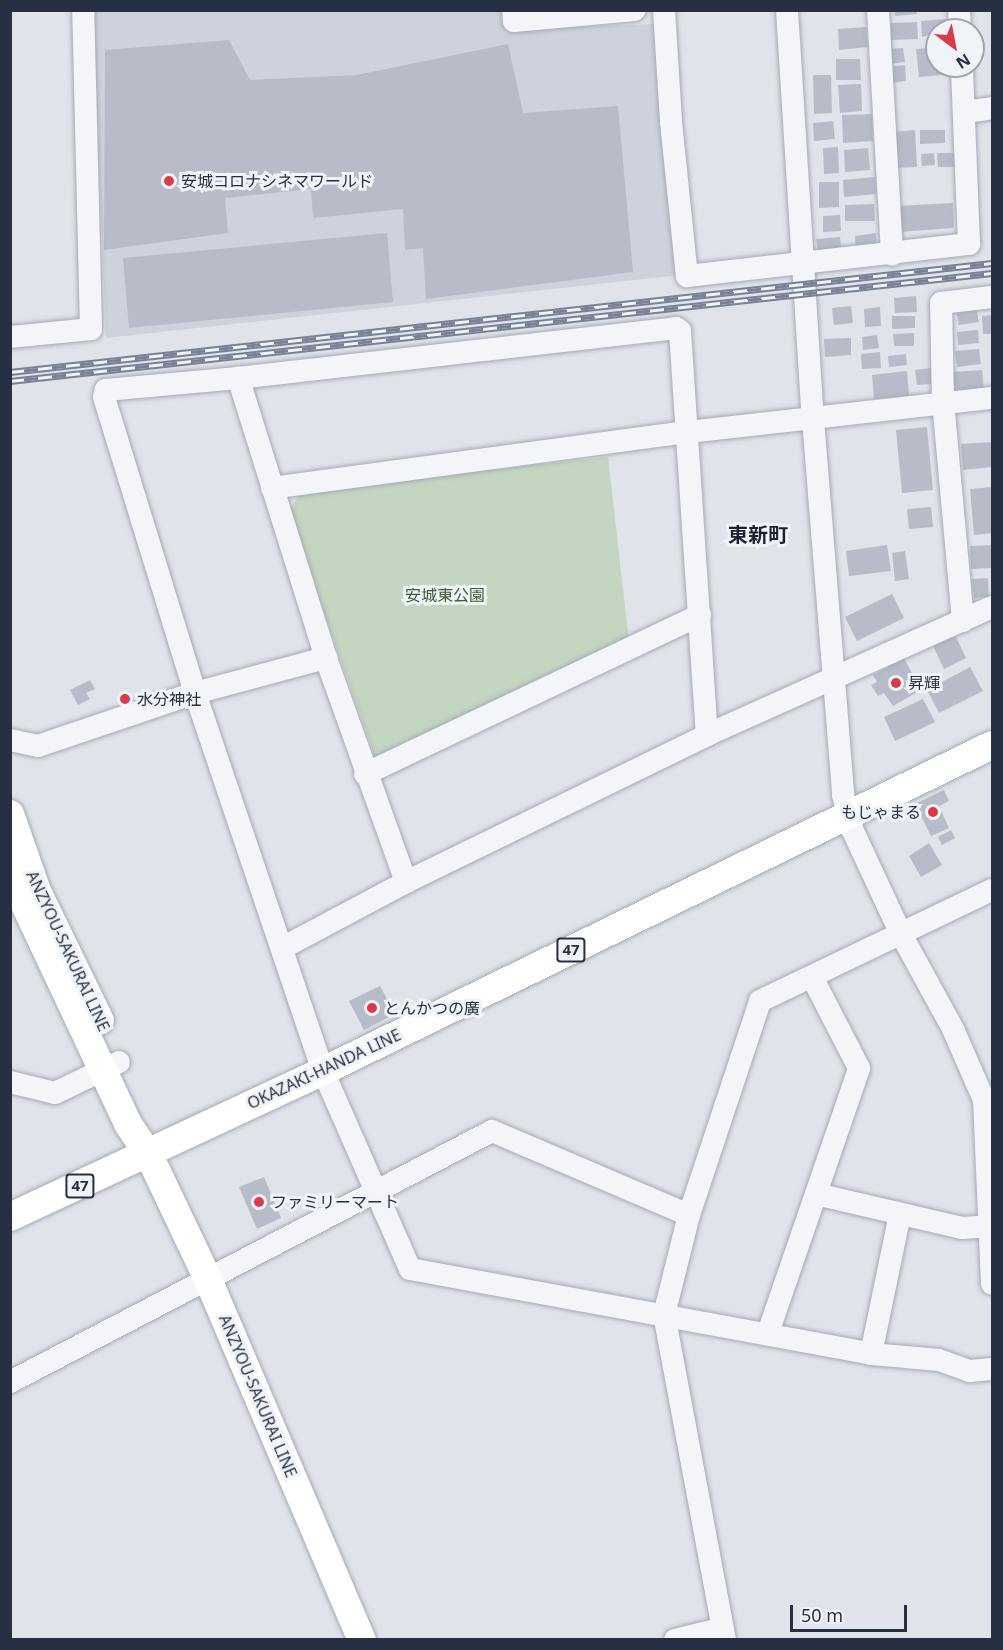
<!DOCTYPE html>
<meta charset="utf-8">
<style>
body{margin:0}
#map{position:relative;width:1003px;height:1650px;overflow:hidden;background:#e0e3ea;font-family:"Noto Sans","Noto Sans JP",sans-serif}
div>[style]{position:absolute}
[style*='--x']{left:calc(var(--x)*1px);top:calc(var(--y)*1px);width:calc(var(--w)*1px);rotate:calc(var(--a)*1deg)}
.built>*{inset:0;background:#ced2dc}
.green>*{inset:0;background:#c4d5c1}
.building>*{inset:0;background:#b7bcc8}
.roads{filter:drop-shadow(0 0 2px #a5aab5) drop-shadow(0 0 2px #a5aab5)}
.minor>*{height:22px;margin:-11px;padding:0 11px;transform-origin:11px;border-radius:11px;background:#f3f5f8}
.major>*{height:28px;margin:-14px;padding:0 14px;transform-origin:14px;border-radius:14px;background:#fff}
.rail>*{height:7px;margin-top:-3.5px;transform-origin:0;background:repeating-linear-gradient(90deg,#f0f3f7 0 14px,#788195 0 28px);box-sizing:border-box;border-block:2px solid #788195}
.dots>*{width:16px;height:16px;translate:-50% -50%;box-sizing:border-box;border:3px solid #f0f3f7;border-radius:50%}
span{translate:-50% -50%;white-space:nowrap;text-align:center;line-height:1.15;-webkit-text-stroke:6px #f0f3f7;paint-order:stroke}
.shield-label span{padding:2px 4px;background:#f0f3f7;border:2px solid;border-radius:4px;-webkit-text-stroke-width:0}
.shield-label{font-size:15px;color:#273043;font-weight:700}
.poi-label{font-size:16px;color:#273043}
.left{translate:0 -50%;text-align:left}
.right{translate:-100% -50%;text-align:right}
.park-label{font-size:16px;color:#396033}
.street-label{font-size:16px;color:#273043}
.quarter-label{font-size:20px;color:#1a2134;font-weight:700}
.frame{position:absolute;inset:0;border:12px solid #273043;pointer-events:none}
.north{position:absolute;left:925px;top:18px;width:60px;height:60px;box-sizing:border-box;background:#f0f3f7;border:2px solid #a0a5af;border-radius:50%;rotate:148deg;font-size:16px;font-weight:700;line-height:24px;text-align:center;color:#273043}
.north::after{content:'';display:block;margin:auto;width:21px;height:27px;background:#d83c4a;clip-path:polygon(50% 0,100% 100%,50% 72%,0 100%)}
.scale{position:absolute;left:790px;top:1605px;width:117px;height:27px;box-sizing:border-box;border:3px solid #273043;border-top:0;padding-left:8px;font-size:18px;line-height:21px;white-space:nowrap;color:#273043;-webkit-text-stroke:4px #f0f3f7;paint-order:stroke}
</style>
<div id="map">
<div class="built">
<div style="clip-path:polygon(505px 10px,508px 30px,654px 24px,680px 275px,106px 338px,93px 11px)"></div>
</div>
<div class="green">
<div style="clip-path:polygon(608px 457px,629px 641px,376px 759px,288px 511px,304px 490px)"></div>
</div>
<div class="building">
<div style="clip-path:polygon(894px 10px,916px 10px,917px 14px,895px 16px)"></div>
<div style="clip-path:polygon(946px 19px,947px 30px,922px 37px,921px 21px)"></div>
<div style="clip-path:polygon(917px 22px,918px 39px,891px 40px,891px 23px)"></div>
<div style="clip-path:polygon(866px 27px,868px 47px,839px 50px,838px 29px)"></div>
<div style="clip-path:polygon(229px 40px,250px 80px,357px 75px,508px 44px,523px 113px,618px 106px,633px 272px,426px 299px,423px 248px,405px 250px,403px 209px,313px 218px,311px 189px,225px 198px,228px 233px,104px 250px,105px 50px)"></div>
<div style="clip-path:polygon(937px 47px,937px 66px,954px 66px,954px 74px,919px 77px,916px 49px)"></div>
<div style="clip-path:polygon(903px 48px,905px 62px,887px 64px,886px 49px)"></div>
<div style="clip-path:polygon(836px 59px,860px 59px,861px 80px,836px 80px)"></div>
<div style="clip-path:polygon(905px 65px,906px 81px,889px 83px,887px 67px)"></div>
<div style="clip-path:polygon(813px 75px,831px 75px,832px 113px,814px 114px)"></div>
<div style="clip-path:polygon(861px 84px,862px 111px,840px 113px,838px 85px)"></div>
<div style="clip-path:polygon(872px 114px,873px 141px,843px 143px,842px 115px)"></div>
<div style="clip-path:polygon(833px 121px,835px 139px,814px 141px,813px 123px)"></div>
<div style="clip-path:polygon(915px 130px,917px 167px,894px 168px,892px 132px)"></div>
<div style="clip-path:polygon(920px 130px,945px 130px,945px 143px,920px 144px)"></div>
<div style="clip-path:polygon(838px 147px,839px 173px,824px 174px,823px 148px)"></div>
<div style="clip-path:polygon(868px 148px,870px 170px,845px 172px,844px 150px)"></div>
<div style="clip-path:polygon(934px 153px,935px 165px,922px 166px,921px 154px)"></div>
<div style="clip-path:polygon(937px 153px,958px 153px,958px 167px,938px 167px)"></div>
<div style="clip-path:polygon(875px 177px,876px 194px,844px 197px,843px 180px)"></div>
<div style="clip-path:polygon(819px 182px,839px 182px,839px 207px,819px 208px)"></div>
<div style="clip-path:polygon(953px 203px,954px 228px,899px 232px,897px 206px)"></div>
<div style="clip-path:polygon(874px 204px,875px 221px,845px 221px,845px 205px)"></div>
<div style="clip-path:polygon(840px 215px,841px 231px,823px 232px,823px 216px)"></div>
<div style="clip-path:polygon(387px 233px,393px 302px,129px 328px,123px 258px)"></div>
<div style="clip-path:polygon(876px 233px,877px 249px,856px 251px,855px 236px)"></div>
<div style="clip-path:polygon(840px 237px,842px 254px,819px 257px,816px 239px)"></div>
<div style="clip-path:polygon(916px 296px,917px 312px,895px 313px,894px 298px)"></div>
<div style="clip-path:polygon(851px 306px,853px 323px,834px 325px,832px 308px)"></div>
<div style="clip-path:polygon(880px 307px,881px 326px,865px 327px,864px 309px)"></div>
<div style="clip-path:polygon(976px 307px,979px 322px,959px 325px,956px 310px)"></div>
<div style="clip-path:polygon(992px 315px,992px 334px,983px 334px,982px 316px)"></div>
<div style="clip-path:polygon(892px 316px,915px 316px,915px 328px,892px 329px)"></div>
<div style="clip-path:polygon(978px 330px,979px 343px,958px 345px,957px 332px)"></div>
<div style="clip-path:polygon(914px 333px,914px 346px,894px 346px,893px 334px)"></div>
<div style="clip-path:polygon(877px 335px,879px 348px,863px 350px,862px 337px)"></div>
<div style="clip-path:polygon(851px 338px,851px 355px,825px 357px,824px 339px)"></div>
<div style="clip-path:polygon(979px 349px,981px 364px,957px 367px,955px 351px)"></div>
<div style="clip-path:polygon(880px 352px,881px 368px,862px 369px,861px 354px)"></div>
<div style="clip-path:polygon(906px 354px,907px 365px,889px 367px,888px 356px)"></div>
<div style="clip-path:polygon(931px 368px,932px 384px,917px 385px,915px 370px)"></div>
<div style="clip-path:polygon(982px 370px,984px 391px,955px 394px,953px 372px)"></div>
<div style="clip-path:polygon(907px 371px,909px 396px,874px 399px,872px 375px)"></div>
<div style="clip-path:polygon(927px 427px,933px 490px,902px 493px,896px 430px)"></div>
<div style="clip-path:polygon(992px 442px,992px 467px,963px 470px,961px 444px)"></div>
<div style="clip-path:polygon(992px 487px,992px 533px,974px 535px,970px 489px)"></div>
<div style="clip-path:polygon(931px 507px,933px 527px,909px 529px,907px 509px)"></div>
<div style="clip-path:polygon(887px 545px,891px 571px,849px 576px,846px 551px)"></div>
<div style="clip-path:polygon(992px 545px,992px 568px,971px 569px,970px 546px)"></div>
<div style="clip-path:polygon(905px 551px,909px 579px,895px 581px,892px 553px)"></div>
<div style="clip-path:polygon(988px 578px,989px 597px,974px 598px,972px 579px)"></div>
<div style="clip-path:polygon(892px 594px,904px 618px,857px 641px,845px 617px)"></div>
<div style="clip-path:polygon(955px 635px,966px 658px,944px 669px,933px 646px)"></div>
<div style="clip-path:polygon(904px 658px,921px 690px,893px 706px,884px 693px,878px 696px,871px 685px,877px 682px,873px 675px)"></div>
<div style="clip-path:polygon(970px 667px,983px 691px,939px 713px,927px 690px)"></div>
<div style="clip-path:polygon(90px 680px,95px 689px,86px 693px,90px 699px,78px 705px,70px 690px)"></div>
<div style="clip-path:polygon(923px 699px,935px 722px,895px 741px,884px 717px)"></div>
<div style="clip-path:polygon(944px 790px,949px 801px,939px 806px,949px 828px,931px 836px,915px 804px)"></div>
<div style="clip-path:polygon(951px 830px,955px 838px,942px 845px,938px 837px)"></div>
<div style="clip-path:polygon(929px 843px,942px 865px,921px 877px,909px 856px)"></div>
<div style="clip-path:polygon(380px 986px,395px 1014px,364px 1030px,349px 1001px)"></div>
<div style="clip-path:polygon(264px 1177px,281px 1218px,257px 1229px,239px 1187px)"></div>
</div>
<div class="roads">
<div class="minor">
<div style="--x:513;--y:10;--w:11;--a:85"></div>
<div style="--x:514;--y:21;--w:121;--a:-5.2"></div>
<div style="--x:664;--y:10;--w:112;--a:86.4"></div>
<div style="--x:671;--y:122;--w:155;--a:84.1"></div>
<div style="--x:687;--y:276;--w:284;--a:-6.5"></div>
<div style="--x:969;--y:244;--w:178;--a:-92.3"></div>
<div style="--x:787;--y:10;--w:410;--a:86.4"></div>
<div style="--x:813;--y:419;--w:377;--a:85.4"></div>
<div style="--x:843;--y:795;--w:35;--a:75"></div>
<div style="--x:852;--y:829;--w:116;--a:65"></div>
<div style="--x:901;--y:934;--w:108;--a:61.3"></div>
<div style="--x:953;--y:1029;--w:77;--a:66.4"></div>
<div style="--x:984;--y:1100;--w:184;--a:87.5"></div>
<div style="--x:878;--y:10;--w:245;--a:86.7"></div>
<div style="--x:959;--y:10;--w:20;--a:87"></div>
<div style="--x:965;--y:112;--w:27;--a:-8"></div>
<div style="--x:10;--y:337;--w:81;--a:-5.6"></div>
<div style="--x:91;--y:329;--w:319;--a:-91.4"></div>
<div style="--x:238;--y:378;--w:441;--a:-6.5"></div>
<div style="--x:676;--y:328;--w:5;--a:37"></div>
<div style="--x:680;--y:331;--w:405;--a:86.2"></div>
<div style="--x:272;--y:488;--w:420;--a:-7.7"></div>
<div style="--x:688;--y:432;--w:306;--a:-6.4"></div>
<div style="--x:963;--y:621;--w:219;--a:-95.2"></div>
<div style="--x:943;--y:403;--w:100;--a:-91.1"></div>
<div style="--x:941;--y:303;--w:51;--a:-6.7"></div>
<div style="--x:10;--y:740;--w:29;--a:12"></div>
<div style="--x:38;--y:746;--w:166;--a:-18.7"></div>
<div style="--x:195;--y:693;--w:136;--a:-15"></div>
<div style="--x:365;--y:774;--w:371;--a:-25.4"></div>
<div style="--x:406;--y:882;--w:238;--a:-109.7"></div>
<div style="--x:326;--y:658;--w:294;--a:-107.4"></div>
<div style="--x:238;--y:378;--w:133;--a:174.8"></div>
<div style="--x:106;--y:390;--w:7;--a:106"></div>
<div style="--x:104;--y:397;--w:310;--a:72.9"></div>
<div style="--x:195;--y:693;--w:399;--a:71.3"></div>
<div style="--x:323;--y:1071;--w:216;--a:66.3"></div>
<div style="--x:410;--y:1269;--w:469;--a:10.4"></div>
<div style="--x:871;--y:1354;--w:68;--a:5"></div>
<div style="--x:939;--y:1360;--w:33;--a:20"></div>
<div style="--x:970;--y:1371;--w:22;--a:-5"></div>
<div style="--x:284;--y:947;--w:138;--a:-28"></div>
<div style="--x:406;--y:882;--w:335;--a:-26"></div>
<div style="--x:707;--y:735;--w:312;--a:-24.2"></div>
<div style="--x:10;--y:1082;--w:46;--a:13.7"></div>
<div style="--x:55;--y:1093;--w:71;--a:-25.8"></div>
<div style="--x:816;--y:1194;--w:150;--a:13.1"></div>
<div style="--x:962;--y:1228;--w:30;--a:-4"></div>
<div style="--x:768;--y:1333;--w:280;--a:-71"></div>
<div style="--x:859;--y:1068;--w:102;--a:-117.3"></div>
<div style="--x:871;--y:1354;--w:143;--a:-78.3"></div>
<div style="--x:10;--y:1382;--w:543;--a:-27.51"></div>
<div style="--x:492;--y:1131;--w:214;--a:23.1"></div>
<div style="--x:675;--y:1640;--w:49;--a:-14"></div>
<div style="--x:725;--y:1640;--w:331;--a:-100.6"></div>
<div style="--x:664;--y:1315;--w:103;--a:-76"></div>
<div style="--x:689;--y:1215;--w:225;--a:-71.6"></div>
<div style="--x:760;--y:1001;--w:257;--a:-25.6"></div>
</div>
<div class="major">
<div style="--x:10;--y:814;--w:82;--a:70.7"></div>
<div style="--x:37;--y:891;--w:144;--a:64.1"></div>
<div style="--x:10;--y:873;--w:277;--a:64.8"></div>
<div style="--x:128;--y:1124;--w:37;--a:56"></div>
<div style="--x:149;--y:1155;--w:135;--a:64.6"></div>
<div style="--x:207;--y:1277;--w:395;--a:66.9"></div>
<div style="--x:10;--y:1217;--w:345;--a:-25"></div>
<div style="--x:323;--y:1071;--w:744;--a:-25.98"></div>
</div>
</div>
<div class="rail">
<div style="--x:10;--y:372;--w:988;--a:-6.33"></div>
<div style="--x:10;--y:381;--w:988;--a:-6.28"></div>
</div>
<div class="dots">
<div style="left:169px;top:181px;background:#d83c4a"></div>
<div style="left:896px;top:683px;background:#d83c4a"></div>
<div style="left:125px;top:699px;background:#d83c4a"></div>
<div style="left:933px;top:812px;background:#d83c4a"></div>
<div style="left:372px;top:1008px;background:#d83c4a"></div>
<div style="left:259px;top:1202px;background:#d83c4a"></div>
</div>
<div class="shield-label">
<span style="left:571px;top:950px">47</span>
<span style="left:80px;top:1186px">47</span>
</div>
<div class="poi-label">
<span class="left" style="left:181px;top:181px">安城コロナシネマワールド</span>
<span class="left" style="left:908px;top:683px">昇輝</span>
<span class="left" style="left:137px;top:699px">水分神社</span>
<span class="right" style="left:921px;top:812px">もじゃまる</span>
<span class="left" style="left:384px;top:1008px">とんかつの廣</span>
<span class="left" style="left:271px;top:1202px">ファミリーマート</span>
</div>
<div class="park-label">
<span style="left:445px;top:595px">安城東公園</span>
</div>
<div class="street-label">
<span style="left:68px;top:951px;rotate:65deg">ANZYOU-SAKURAI LINE</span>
<span style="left:324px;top:1069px;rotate:-25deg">OKAZAKI-HANDA LINE</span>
<span style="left:258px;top:1396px;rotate:67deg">ANZYOU-SAKURAI LINE</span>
</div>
<div class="quarter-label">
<span style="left:758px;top:534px">東新町</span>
</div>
<div class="frame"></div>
<div class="north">N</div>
<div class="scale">50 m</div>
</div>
